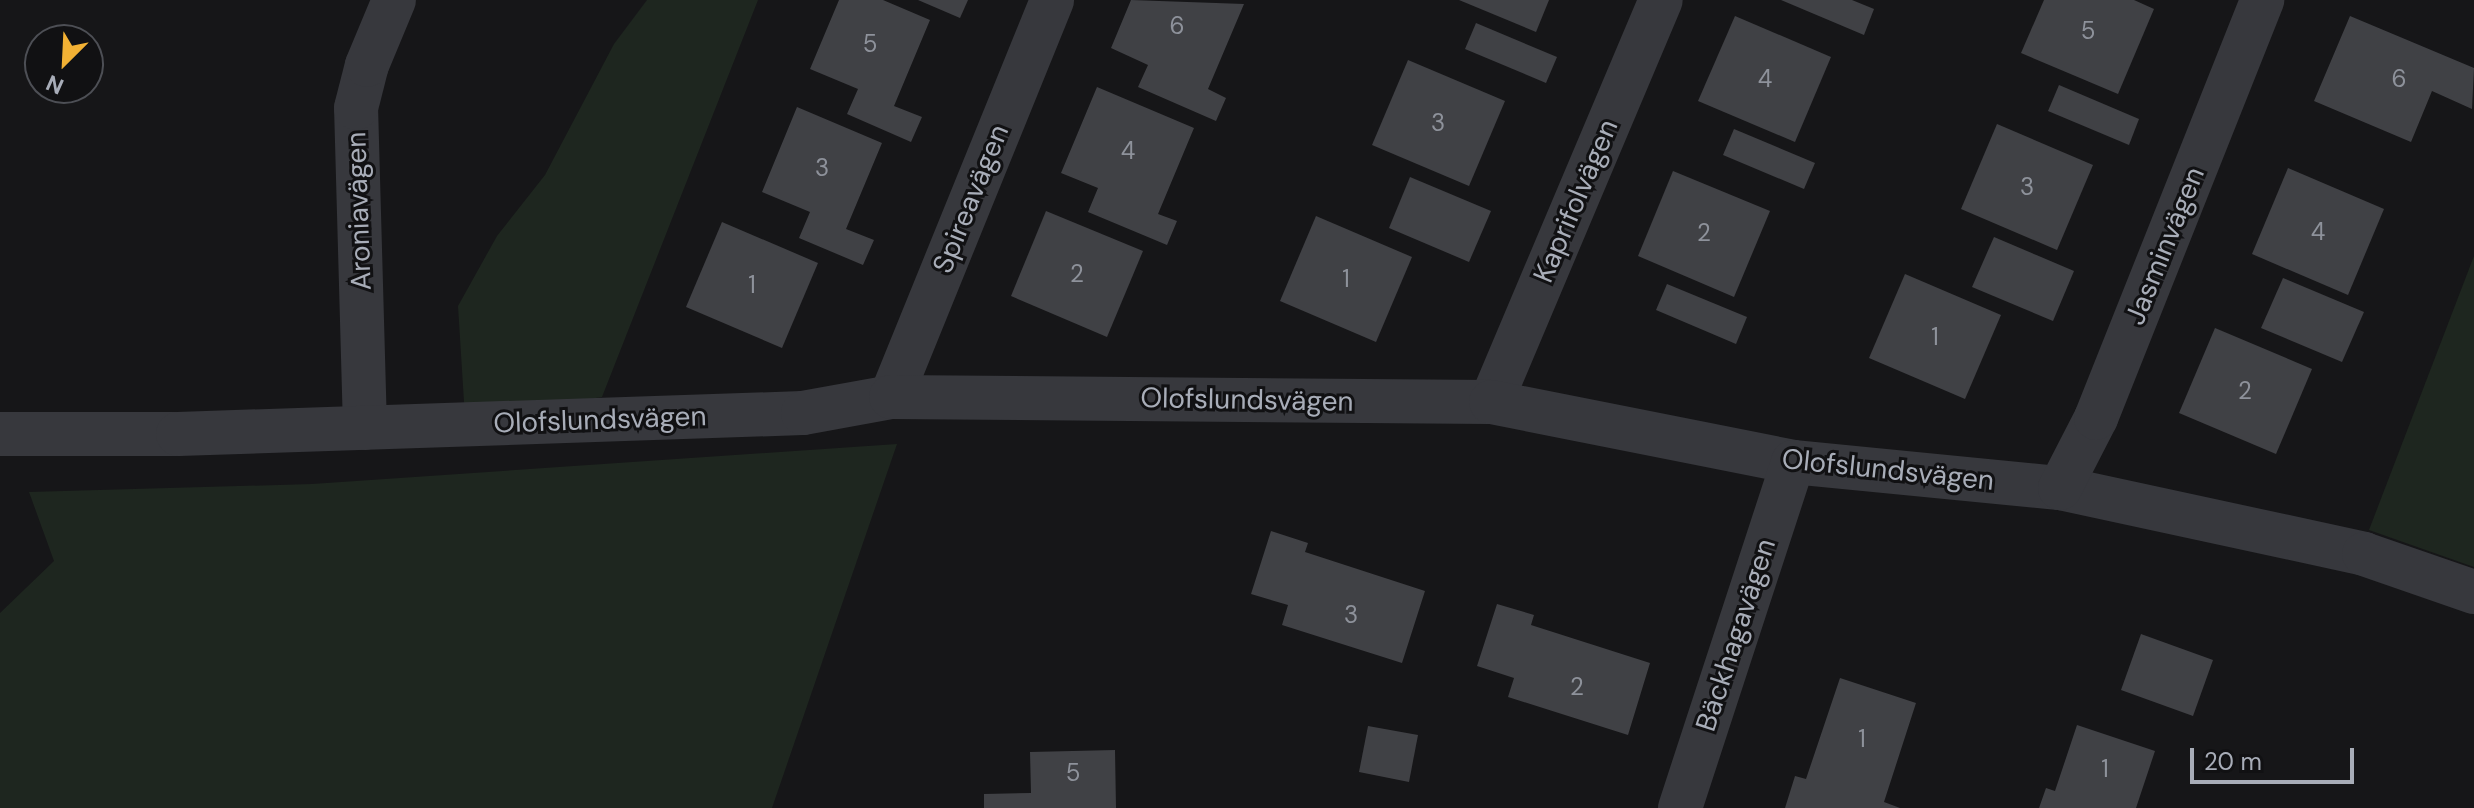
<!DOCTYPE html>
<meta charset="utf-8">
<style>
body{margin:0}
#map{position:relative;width:2474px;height:808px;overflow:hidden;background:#161618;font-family:"DM Sans",sans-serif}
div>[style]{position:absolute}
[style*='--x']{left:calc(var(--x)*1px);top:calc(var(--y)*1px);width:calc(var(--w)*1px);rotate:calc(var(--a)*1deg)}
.green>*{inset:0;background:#1e261f}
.building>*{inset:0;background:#404145}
.minor>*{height:44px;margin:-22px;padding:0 22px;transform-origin:22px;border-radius:22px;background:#37383d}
span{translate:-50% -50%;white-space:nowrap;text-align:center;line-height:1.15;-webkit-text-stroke:6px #111113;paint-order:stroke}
.number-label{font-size:24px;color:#8e929b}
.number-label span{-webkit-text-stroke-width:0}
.street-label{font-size:28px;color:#a8adb8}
.north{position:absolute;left:24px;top:24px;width:80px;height:80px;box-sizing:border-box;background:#111113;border:2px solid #4d4f55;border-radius:50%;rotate:204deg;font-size:22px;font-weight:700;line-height:32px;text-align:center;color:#a8adb8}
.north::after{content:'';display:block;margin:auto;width:28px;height:36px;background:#f2b134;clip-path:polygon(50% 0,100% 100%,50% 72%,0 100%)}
.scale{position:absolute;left:2190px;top:748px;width:164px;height:36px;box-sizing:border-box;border:4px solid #a8adb8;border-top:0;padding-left:10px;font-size:24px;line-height:28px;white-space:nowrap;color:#a8adb8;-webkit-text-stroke:6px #111113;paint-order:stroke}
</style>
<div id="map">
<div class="green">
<div style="clip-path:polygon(647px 0,758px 0,602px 397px,465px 418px,458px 306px,497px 236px,545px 175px,614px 44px)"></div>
<div style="clip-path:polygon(2474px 256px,2474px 567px,2369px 530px)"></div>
<div style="clip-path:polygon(897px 444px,772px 808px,0 808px,0 613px,54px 561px,29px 492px,312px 484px)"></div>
</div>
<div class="building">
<div style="clip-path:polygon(839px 0,883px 0,930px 20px,894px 106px,922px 117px,911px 142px,847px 114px,858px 89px,810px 69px)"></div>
<div style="clip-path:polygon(918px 0,968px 0,960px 18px)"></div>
<div style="clip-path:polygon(1131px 0,1244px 4px,1208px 89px,1226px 98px,1216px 121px,1138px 87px,1148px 65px,1111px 48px)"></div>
<div style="clip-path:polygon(1459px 0,1549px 0,1536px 32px)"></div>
<div style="clip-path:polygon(1781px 0,1852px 0,1874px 9px,1864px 35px)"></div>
<div style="clip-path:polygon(2044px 0,2134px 0,2154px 9px,2118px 94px,2021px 53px)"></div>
<div style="clip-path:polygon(1735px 16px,1831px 57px,1795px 142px,1698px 101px)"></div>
<div style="clip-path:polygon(2350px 16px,2474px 68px,2472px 109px,2432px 91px,2411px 142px,2314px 101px)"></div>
<div style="clip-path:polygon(1476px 23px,1557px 57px,1546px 83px,1465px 49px)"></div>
<div style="clip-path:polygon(1408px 60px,1505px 101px,1469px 186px,1372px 145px)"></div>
<div style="clip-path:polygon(2059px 85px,2139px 119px,2129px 145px,2048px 111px)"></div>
<div style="clip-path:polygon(1097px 87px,1194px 128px,1158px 214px,1177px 221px,1167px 245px,1088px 212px,1098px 188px,1061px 173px)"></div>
<div style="clip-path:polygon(797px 107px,882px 143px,846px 229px,874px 240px,863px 265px,799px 238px,810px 212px,762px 192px)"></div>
<div style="clip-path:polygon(1997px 124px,2093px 165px,2057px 250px,1961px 209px)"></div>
<div style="clip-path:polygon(1734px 129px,1815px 163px,1804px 189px,1723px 155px)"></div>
<div style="clip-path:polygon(2288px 168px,2384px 209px,2348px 295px,2252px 254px)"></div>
<div style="clip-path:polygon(1673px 171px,1770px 211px,1734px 297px,1638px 256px)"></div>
<div style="clip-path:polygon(1410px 177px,1491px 211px,1469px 262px,1389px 228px)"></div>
<div style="clip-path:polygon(1046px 211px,1143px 251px,1107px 337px,1011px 296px)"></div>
<div style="clip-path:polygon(1316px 216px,1412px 257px,1376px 342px,1280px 301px)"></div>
<div style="clip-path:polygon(722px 222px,818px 263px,782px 348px,686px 307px)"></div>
<div style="clip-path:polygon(1994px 237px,2074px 271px,2053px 321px,1972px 287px)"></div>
<div style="clip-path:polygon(1905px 274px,2001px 315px,1965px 399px,1869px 358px)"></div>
<div style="clip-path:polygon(2283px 278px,2364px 312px,2342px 362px,2261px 328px)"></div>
<div style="clip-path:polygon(1667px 284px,1747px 317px,1736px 344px,1656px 310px)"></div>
<div style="clip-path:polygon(2215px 328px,2312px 369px,2276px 454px,2179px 413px)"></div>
<div style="clip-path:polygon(1271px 531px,1308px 543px,1305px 552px,1425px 591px,1402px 663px,1282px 625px,1288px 605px,1251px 594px)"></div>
<div style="clip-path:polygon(1497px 604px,1534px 615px,1531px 625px,1650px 663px,1628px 735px,1508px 697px,1514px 678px,1477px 666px)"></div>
<div style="clip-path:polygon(2141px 634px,2213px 660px,2193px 716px,2121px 690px)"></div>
<div style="clip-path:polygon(1840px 678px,1916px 703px,1884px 802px,1900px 808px,1785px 808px,1795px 776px,1806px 779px)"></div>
<div style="clip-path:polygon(2077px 725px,2155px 751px,2136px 808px,2039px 808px,2046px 788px,2055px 791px)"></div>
<div style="clip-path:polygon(1368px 726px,1418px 735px,1409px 782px,1359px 772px)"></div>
<div style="clip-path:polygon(1115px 750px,1116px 808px,984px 808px,984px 794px,1031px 793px,1030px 752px)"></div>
</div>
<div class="minor">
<div style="--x:891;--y:397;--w:428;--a:-67.9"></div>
<div style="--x:1491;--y:402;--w:436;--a:-67.1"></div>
<div style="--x:365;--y:428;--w:320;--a:-91.6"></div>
<div style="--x:356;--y:108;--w:44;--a:-75.7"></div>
<div style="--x:367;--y:65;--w:70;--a:-67.4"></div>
<div style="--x:0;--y:434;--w:178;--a:0"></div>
<div style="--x:178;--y:434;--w:625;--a:-1.92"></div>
<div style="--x:803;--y:413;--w:89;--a:-10.3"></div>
<div style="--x:891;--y:397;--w:600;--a:0.48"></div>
<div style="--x:1491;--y:402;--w:308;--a:11.2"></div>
<div style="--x:1793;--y:462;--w:268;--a:5.6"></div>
<div style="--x:2060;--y:488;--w:311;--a:12.2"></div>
<div style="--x:2364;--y:554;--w:116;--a:19.1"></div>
<div style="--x:2060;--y:488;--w:79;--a:-62.8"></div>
<div style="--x:2096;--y:418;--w:450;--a:-68.3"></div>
<div style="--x:1680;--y:808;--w:364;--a:-71.9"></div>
</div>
<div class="number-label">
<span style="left:1177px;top:26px">6</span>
<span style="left:2088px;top:31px">5</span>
<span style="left:870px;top:44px">5</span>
<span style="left:1765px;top:79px">4</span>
<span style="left:2399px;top:79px">6</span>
<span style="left:1438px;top:123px">3</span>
<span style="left:1128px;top:151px">4</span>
<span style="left:822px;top:168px">3</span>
<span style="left:2027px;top:187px">3</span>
<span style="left:2318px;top:232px">4</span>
<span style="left:1704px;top:233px">2</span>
<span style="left:1077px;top:274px">2</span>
<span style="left:1346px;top:279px">1</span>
<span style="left:752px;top:285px">1</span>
<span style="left:1935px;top:337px">1</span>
<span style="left:2245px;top:391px">2</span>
<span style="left:1351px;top:615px">3</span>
<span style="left:1577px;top:687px">2</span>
<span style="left:1862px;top:739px">1</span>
<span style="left:2105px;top:769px">1</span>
<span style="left:1073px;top:773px">5</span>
</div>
<div class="street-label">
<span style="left:971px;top:199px;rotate:-68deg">Spireavägen</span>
<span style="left:1576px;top:201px;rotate:-67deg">Kaprifolvägen</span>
<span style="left:359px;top:211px;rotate:-92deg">Aroniavägen</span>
<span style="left:2165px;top:246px;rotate:-68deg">Jasminvägen</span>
<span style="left:1247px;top:400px;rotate:1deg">Olofslundsvägen</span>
<span style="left:600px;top:420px;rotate:-2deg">Olofslundsvägen</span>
<span style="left:1888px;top:470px;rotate:6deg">Olofslundsvägen</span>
<span style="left:1736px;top:635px;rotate:-72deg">Bäckhagavägen</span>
</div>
<div class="north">N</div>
<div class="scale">20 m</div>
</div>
